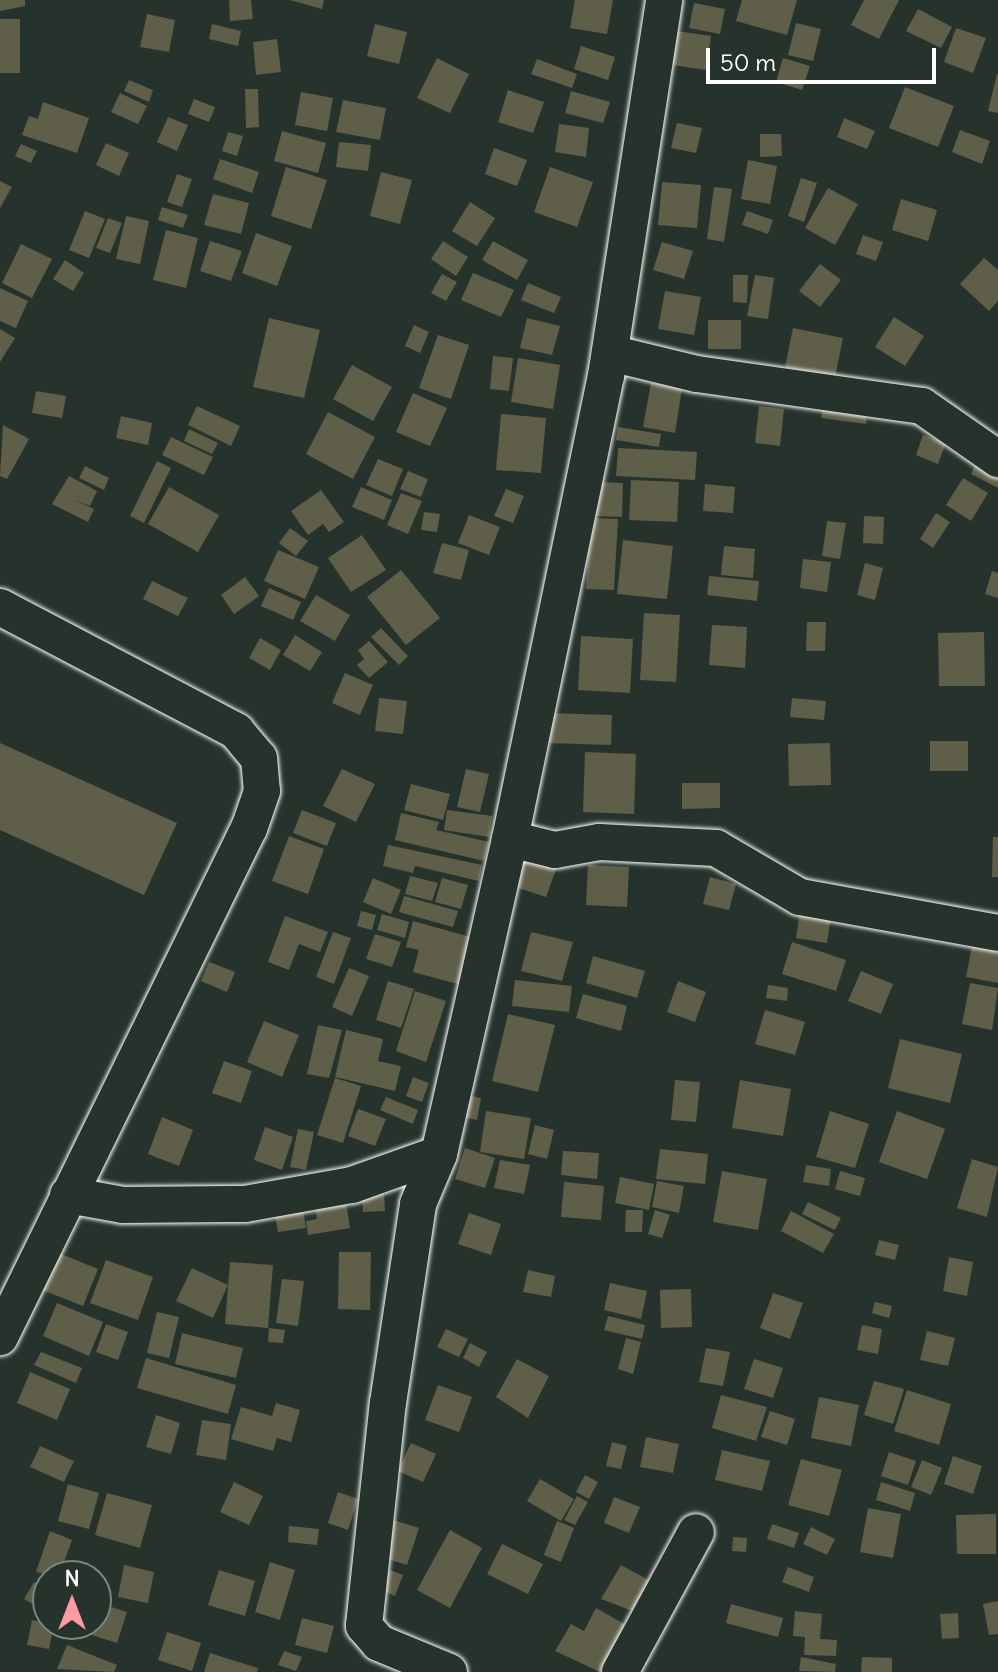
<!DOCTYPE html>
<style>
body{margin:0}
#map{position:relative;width:998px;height:1672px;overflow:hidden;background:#26332d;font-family:Delius,sans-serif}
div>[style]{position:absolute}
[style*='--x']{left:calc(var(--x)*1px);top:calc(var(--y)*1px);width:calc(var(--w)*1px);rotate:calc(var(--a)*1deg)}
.building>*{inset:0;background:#5e5e49}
.roads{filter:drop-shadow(0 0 2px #fff) drop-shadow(0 0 2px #fff)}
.minor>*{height:36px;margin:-18px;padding:0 18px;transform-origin:18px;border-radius:18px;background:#26332d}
span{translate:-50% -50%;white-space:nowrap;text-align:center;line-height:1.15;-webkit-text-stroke:6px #26332d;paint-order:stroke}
.north{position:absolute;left:32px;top:1560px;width:80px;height:80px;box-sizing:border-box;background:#26332d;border:2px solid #7d8581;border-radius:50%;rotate:0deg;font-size:22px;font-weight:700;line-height:32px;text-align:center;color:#fff}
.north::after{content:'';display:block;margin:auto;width:28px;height:36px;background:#ff9aa2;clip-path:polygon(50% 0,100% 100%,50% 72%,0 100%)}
.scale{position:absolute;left:706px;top:48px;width:230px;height:36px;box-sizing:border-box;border:4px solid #fff;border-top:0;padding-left:10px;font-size:24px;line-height:28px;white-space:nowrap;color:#fff;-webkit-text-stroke:6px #26332d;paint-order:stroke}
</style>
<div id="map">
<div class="building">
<div style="clip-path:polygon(0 0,25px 0,25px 6px,0 11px)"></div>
<div style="clip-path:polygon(229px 0,251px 0,253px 19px,230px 21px)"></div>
<div style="clip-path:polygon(290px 0,324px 0,322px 9px)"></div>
<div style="clip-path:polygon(575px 0,613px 0,607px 34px,570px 28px)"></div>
<div style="clip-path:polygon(742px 0,797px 0,787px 35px,736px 21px)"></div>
<div style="clip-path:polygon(864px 0,899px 0,879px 39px,851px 25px)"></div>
<div style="clip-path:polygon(694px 3px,725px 9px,720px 34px,689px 28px)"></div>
<div style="clip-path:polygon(918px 9px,952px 27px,941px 48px,906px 31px)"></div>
<div style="clip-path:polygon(147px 14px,175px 20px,169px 52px,140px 47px)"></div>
<div style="clip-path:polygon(0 19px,20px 19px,20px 73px,0 73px)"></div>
<div style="clip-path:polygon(796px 23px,821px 29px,813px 61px,788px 55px)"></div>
<div style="clip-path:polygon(212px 24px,241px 31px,238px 46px,209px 39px)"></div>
<div style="clip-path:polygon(375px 24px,407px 32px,399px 64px,367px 56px)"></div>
<div style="clip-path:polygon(956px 28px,986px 38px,973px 73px,944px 62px)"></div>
<div style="clip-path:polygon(670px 30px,711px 36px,706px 70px,665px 64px)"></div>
<div style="clip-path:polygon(277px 39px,281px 72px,256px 75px,253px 42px)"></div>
<div style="clip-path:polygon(581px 46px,615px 57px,608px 80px,574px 69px)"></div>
<div style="clip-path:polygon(437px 58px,469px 74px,450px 113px,417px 98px)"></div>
<div style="clip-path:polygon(783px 58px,810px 66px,802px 90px,776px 82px)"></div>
<div style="clip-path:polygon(537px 59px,577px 74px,572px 88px,531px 74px)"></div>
<div style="clip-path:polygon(997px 74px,998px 74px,998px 113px,988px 111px)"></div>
<div style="clip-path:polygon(129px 80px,153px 90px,149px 102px,124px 91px)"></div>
<div style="clip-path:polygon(905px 87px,954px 106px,938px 147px,889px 128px)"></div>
<div style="clip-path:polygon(245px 89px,258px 89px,259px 127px,246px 128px)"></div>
<div style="clip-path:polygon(508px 90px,544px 102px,533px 133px,498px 122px)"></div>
<div style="clip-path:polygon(571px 91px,610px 102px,603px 123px,565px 113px)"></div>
<div style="clip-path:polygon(301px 92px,333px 98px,327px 131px,295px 125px)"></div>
<div style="clip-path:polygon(120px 93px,147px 106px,138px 124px,111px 112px)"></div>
<div style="clip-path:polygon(194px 99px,215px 107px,209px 122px,188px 114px)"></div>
<div style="clip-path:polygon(343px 100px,386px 108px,380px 140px,336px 132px)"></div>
<div style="clip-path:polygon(43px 102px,89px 118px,77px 153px,22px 135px,29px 116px,38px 119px)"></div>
<div style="clip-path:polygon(168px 117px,188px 125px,177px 151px,157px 142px)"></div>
<div style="clip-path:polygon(844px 118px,875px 131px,867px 149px,837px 137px)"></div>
<div style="clip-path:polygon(677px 123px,702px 128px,696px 153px,671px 148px)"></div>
<div style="clip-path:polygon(559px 124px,589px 128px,586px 157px,555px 152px)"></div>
<div style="clip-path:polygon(960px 130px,990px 141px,982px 164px,952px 152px)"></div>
<div style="clip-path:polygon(282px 131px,326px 143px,318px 173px,274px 161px)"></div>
<div style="clip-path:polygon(228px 132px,243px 136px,237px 156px,222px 151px)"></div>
<div style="clip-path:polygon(760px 134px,781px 134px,782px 156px,760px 157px)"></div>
<div style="clip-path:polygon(339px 142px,371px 145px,368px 171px,336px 167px)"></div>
<div style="clip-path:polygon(106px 143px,129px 153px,119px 176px,96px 165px)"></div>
<div style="clip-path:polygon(21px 144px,37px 151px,31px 163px,15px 156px)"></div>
<div style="clip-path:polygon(494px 148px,527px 160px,517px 186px,485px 174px)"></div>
<div style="clip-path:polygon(220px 159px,259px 172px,252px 193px,213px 179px)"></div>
<div style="clip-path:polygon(748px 160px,777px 166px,770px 204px,741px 199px)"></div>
<div style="clip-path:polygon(286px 167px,327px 180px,311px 229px,271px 216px)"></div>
<div style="clip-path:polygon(550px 167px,593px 182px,577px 227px,534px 212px)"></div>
<div style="clip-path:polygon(381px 172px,412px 180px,400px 224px,370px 216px)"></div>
<div style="clip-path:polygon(177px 174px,192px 179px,182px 207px,167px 202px)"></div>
<div style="clip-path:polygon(801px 178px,817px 183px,804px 222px,788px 216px)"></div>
<div style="clip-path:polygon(0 181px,12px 187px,0 208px)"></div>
<div style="clip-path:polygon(662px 182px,701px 185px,697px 228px,658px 225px)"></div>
<div style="clip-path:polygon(714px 187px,732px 189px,724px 242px,707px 239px)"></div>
<div style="clip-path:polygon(828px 188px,858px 204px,835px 245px,805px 228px)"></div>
<div style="clip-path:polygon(213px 194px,249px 203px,241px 234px,204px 225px)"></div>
<div style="clip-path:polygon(901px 199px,937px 210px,928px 241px,892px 230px)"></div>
<div style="clip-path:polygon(470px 202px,495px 218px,477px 246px,452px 231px)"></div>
<div style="clip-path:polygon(162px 207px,188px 215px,183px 228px,158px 220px)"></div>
<div style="clip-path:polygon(85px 211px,105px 219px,89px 258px,69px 250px)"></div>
<div style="clip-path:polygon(747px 211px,773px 220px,768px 234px,742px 225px)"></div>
<div style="clip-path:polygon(126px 216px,149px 221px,140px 264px,116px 259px)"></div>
<div style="clip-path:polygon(108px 218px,122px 223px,110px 253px,96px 248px)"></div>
<div style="clip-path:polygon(166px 230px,198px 238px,186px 288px,153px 280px)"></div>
<div style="clip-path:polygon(256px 233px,292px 246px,277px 286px,242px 273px)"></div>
<div style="clip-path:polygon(863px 235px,883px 242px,876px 261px,856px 254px)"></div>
<div style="clip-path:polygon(210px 241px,242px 251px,231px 281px,200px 271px)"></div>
<div style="clip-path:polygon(443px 241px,468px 257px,456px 276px,431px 259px)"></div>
<div style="clip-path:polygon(493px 241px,528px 260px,517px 280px,482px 260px)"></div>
<div style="clip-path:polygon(662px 242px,693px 251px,684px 279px,653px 270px)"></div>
<div style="clip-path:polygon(21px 244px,52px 259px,32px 298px,2px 283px)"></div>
<div style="clip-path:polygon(984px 258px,998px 270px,998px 301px,989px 311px,960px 284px)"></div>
<div style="clip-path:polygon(65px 260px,84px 273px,73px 291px,53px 279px)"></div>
<div style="clip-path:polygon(820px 264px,841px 280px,820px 307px,799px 291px)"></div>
<div style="clip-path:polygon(473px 273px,514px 290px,501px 317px,461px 300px)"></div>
<div style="clip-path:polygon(442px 274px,457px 282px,446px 301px,431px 293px)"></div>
<div style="clip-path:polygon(733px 275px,748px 275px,747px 303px,733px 302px)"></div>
<div style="clip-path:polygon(755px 275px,774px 278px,768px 319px,747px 316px)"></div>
<div style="clip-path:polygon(528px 283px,561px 297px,554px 313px,521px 300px)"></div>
<div style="clip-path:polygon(0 288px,28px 301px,16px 328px,0 321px)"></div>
<div style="clip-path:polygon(665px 291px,701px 297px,694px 335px,658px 329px)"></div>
<div style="clip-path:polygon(894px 317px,924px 336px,905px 366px,875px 347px)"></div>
<div style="clip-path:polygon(269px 318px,320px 330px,304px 398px,253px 387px)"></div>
<div style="clip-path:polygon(527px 318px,560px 326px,552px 355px,520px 348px)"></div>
<div style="clip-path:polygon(708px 320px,741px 320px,741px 349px,708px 349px)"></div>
<div style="clip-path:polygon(414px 325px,429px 332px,420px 353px,405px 346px)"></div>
<div style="clip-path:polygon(793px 328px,843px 338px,835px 377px,785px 367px)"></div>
<div style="clip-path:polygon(0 329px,15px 338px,0 362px)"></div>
<div style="clip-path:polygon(438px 335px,469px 345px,451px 399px,419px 388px)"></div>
<div style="clip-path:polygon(493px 356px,513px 358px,509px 391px,490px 389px)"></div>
<div style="clip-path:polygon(518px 358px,560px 365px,553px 409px,511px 402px)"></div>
<div style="clip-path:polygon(352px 365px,392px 387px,373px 421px,333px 399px)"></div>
<div style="clip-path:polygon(651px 383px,682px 388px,675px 433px,643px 427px)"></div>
<div style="clip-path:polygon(36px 391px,66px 396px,62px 418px,32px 413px)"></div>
<div style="clip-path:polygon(413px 393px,447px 408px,430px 446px,396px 432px)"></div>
<div style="clip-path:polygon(824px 400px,868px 406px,866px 424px,821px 418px)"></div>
<div style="clip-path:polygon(197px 406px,240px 426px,231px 446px,188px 425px)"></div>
<div style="clip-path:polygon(759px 406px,784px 409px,780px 446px,755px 443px)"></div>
<div style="clip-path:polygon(328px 412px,375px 437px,353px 479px,306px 454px)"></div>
<div style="clip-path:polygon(501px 414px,546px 418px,541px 473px,496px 470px)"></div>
<div style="clip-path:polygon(121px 416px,152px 423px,148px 445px,116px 438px)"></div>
<div style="clip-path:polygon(3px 425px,29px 439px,7px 479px,0 476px)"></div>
<div style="clip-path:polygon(618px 427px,661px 434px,659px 447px,616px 440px)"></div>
<div style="clip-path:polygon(189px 429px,218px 443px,212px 454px,184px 441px)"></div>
<div style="clip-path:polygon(923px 435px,946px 443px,938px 464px,916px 455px)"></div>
<div style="clip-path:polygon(171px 437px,213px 457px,204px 475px,162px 455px)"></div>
<div style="clip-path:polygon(618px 448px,697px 452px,695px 480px,616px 476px)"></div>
<div style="clip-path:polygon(980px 455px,998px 465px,998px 488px,971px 474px)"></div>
<div style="clip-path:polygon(378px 459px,403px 469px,392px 496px,366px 485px)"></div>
<div style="clip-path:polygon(157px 461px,171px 468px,144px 523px,130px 516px)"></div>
<div style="clip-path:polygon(85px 466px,109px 478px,104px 490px,79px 478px)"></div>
<div style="clip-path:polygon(408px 471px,428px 479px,421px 497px,400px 489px)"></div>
<div style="clip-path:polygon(69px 476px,97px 491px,90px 506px,73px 499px,94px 509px,88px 522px,52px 504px)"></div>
<div style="clip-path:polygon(963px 478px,988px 493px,971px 521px,946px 505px)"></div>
<div style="clip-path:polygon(631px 480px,679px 482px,677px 522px,629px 520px)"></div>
<div style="clip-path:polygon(596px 482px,623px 483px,622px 517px,594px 516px)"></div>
<div style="clip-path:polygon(705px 484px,735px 487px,733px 513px,703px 511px)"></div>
<div style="clip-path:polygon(169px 487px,219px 515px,198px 552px,148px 524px)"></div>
<div style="clip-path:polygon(361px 487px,392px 500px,384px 520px,352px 507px)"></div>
<div style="clip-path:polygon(506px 489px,524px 496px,513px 523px,494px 516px)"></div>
<div style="clip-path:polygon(321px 490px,344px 522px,329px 532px,323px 524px,308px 535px,291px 511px)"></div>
<div style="clip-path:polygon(401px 493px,422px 501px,408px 534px,387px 525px)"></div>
<div style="clip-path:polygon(424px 512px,440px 514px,437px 532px,421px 530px)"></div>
<div style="clip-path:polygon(936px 513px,950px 522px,933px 548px,920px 539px)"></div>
<div style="clip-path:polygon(469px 515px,500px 527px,489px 555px,458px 543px)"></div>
<div style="clip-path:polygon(864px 516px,884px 517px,883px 544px,863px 543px)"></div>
<div style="clip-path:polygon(590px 518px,618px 519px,614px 590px,586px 589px)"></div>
<div style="clip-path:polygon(827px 521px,846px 523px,840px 559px,822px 556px)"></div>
<div style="clip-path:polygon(290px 528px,308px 541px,296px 556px,279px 543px)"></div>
<div style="clip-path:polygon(362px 535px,386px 570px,351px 592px,328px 558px)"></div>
<div style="clip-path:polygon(623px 540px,673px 546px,667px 599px,617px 594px)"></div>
<div style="clip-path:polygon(442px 543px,469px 550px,461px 580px,433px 573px)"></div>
<div style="clip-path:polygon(724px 546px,755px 549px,753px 578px,721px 575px)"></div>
<div style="clip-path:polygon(278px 550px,319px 567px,305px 599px,264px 581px)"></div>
<div style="clip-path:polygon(803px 559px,831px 562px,827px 592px,800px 588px)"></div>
<div style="clip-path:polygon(865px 563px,883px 568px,875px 600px,857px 595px)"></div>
<div style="clip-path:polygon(401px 570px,440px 618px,406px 645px,367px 597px)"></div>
<div style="clip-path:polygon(992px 571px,998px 573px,998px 598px,985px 594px)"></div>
<div style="clip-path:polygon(709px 576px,759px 581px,757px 601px,707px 595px)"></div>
<div style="clip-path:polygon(245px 577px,259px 596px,234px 614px,221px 595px)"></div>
<div style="clip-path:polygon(152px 581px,188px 598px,178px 616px,143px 599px)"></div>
<div style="clip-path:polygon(269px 588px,301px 602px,293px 620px,261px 606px)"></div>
<div style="clip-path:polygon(316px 595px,350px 615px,335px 641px,300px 621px)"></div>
<div style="clip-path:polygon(644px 613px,680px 615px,676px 682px,640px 680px)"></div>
<div style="clip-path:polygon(807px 622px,826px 622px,825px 651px,806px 651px)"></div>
<div style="clip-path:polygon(712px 625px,747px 627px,745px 668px,709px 665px)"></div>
<div style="clip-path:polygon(381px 628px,408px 656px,399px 665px,371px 637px)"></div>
<div style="clip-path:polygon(984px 632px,985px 686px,939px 686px,938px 633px)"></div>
<div style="clip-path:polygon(295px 635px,322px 652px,310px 671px,283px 655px)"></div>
<div style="clip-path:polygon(581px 636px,633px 639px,630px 693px,578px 690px)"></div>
<div style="clip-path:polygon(260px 638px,281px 650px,270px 670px,249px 658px)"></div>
<div style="clip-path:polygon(369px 641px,388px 662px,369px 678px,357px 665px,364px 659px,358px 650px)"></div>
<div style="clip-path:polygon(345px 673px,373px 685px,360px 715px,332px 703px)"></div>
<div style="clip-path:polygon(379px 698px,407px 701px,403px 734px,375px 731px)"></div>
<div style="clip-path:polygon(792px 698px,826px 701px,824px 720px,790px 717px)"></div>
<div style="clip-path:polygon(547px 713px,612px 715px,611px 745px,547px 743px)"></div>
<div style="clip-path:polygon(930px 741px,968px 741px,968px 771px,930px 771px)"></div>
<div style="clip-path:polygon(0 743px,177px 823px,144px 895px,0 830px)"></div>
<div style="clip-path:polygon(830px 743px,831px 785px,789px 786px,788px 744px)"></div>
<div style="clip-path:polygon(585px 752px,636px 754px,634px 814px,583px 812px)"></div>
<div style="clip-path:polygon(342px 769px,375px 784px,356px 822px,323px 806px)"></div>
<div style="clip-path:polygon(466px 769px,489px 774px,480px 812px,457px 807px)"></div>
<div style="clip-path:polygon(682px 783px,720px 783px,720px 808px,682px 809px)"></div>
<div style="clip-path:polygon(411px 784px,450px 794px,443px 820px,404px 810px)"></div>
<div style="clip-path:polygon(302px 810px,336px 823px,327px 846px,293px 833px)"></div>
<div style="clip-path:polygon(447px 810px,492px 816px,489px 837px,444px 830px)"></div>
<div style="clip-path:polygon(401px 813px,439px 822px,436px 830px,489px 842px,484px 861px,395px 840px)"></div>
<div style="clip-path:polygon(289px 836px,324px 849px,308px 894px,272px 881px)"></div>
<div style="clip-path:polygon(993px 837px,998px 837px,998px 877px,992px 877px)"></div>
<div style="clip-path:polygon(388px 845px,482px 865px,479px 881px,415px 866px,413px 873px,383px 866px)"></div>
<div style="clip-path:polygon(524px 853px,558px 864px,546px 897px,512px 886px)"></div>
<div style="clip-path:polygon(588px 865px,629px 867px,627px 907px,586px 905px)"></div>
<div style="clip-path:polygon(410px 876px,438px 883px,432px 901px,405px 894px)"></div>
<div style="clip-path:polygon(710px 877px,736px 884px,729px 910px,703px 904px)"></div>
<div style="clip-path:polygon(373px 878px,401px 890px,391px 914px,363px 902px)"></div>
<div style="clip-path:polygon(442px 878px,468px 885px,461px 909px,435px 902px)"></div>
<div style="clip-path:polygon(404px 896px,458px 911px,453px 927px,399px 912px)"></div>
<div style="clip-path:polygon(361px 911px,376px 915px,372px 930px,357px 926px)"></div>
<div style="clip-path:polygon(800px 912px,831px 917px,827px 943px,796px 938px)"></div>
<div style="clip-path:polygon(382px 914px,409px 922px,405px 938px,377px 930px)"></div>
<div style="clip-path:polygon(285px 916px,328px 932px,320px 952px,299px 944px,289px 970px,268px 962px)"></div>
<div style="clip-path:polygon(413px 921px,474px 938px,461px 985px,413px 972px,419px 950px,406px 947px)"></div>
<div style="clip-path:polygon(333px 932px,351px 938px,334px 984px,316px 977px)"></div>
<div style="clip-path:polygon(531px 932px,573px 942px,562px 981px,521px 971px)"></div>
<div style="clip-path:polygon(375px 934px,401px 942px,392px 967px,366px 959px)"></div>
<div style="clip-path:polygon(792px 942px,846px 960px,836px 991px,782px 974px)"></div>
<div style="clip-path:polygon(972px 946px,998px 951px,998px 983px,966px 977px)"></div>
<div style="clip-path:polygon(593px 956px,645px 971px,637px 998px,586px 983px)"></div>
<div style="clip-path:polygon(209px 962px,235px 972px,227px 992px,201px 981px)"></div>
<div style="clip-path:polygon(349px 968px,369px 976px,352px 1016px,332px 1007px)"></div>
<div style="clip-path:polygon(861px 971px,893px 984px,881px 1014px,848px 1001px)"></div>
<div style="clip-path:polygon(515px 980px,572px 986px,569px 1012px,512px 1006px)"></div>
<div style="clip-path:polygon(388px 981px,414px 989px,401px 1028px,376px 1020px)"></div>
<div style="clip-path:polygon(678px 981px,706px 992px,695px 1022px,667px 1012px)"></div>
<div style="clip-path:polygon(970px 983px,998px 988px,992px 1030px,962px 1024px)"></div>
<div style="clip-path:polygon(768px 985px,788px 988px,787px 1001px,766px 998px)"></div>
<div style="clip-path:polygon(415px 991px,446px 1001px,426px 1062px,396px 1051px)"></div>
<div style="clip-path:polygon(583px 994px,627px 1006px,621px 1031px,576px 1018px)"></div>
<div style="clip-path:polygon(765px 1010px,805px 1022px,795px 1055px,755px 1044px)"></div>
<div style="clip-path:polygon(508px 1014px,555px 1025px,538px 1092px,492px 1081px)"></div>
<div style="clip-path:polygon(264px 1021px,299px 1035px,282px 1077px,247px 1062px)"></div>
<div style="clip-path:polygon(318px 1025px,342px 1030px,329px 1078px,307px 1074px)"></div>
<div style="clip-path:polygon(346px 1030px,383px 1039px,378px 1061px,401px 1066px,395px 1091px,335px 1077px)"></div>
<div style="clip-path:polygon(900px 1039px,962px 1054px,950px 1103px,888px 1088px)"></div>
<div style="clip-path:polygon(224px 1061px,252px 1071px,241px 1103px,212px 1093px)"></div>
<div style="clip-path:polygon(413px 1077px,429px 1083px,422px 1102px,406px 1096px)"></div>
<div style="clip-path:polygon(335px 1078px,361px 1086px,343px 1143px,317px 1135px)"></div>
<div style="clip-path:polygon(675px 1080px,700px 1082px,696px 1122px,671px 1120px)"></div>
<div style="clip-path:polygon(740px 1080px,791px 1089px,783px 1136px,732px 1128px)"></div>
<div style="clip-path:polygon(462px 1094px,481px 1098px,477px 1120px,458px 1116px)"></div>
<div style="clip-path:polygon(386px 1097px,418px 1110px,413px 1124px,380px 1110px)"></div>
<div style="clip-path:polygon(358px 1109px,386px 1119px,375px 1146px,348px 1136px)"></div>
<div style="clip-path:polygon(486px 1111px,531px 1118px,524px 1159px,480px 1152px)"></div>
<div style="clip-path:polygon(830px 1111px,869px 1124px,855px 1168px,816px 1157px)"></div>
<div style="clip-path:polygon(897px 1111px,945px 1129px,927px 1179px,879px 1162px)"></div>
<div style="clip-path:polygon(162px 1117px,193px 1130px,179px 1166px,148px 1154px)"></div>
<div style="clip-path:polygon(535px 1125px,554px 1130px,547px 1159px,528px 1154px)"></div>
<div style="clip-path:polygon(265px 1127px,293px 1137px,282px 1170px,254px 1160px)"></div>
<div style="clip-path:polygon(298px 1129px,314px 1132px,306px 1170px,290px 1167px)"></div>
<div style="clip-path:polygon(465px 1148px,495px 1158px,485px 1188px,455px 1179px)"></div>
<div style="clip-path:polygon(660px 1149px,708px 1154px,705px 1184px,656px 1179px)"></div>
<div style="clip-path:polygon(563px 1151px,599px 1153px,597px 1179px,561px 1175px)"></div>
<div style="clip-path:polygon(972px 1159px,998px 1167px,987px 1217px,957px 1208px)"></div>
<div style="clip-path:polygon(500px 1160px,530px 1165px,524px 1194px,494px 1188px)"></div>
<div style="clip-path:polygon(806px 1165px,831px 1169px,829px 1186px,803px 1182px)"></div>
<div style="clip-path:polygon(722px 1171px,767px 1179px,758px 1230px,713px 1222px)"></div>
<div style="clip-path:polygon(840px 1171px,865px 1178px,860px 1196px,835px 1189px)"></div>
<div style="clip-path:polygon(620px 1177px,654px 1184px,649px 1210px,615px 1203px)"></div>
<div style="clip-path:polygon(657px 1181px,684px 1186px,679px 1213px,652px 1207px)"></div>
<div style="clip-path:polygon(564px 1182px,604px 1186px,601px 1220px,561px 1217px)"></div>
<div style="clip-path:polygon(384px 1191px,385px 1211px,363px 1212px,362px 1192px)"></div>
<div style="clip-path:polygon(346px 1202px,350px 1228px,308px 1235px,306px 1221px,317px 1219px,315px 1207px)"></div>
<div style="clip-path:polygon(808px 1202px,841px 1218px,835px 1230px,802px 1214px)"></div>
<div style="clip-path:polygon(302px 1204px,306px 1228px,278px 1232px,274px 1209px)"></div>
<div style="clip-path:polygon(626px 1210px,643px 1210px,642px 1232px,625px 1232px)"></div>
<div style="clip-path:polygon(655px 1210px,670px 1215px,662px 1238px,648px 1234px)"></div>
<div style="clip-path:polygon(791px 1211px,834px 1234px,823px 1253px,781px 1231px)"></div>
<div style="clip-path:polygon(469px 1213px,501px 1224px,491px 1255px,458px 1244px)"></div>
<div style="clip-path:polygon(879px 1240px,899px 1245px,895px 1260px,875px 1255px)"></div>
<div style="clip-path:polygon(56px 1252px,98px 1269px,83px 1306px,42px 1290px)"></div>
<div style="clip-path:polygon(339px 1252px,371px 1252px,370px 1310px,338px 1309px)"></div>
<div style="clip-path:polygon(949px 1257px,973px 1262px,967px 1296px,943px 1291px)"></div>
<div style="clip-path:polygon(106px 1260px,153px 1277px,138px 1320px,90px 1303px)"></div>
<div style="clip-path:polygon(230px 1262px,273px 1265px,268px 1328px,225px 1324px)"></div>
<div style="clip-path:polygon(192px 1268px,228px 1285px,213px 1318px,176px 1301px)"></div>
<div style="clip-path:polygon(528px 1270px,555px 1276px,551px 1297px,523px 1292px)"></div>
<div style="clip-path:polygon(282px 1279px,304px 1281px,298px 1326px,276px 1323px)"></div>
<div style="clip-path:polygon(610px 1283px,647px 1291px,641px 1319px,604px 1310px)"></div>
<div style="clip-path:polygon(691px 1289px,692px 1327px,661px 1328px,660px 1290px)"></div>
<div style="clip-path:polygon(773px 1293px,803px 1303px,790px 1339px,760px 1328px)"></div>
<div style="clip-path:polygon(875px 1302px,892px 1306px,889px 1318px,872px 1313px)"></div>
<div style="clip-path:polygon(57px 1303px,103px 1322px,89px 1356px,43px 1336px)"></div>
<div style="clip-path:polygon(157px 1312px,179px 1317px,169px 1358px,147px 1353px)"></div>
<div style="clip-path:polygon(608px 1316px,645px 1325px,642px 1339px,604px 1330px)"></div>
<div style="clip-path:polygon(106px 1324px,128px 1332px,118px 1360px,96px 1352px)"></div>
<div style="clip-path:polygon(862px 1325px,882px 1329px,878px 1354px,857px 1350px)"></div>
<div style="clip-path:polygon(269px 1328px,285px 1330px,283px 1343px,268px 1342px)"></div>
<div style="clip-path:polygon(446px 1329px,468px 1339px,459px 1357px,437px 1347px)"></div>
<div style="clip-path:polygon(927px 1331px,955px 1338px,948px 1366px,920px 1360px)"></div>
<div style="clip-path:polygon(182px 1333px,243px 1348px,236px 1378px,175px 1364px)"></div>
<div style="clip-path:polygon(626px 1338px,641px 1342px,633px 1374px,618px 1369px)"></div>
<div style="clip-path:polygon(470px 1343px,487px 1352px,479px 1367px,463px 1358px)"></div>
<div style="clip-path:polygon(706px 1348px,730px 1352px,723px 1386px,699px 1382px)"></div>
<div style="clip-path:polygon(41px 1352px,82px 1368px,76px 1383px,34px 1365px)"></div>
<div style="clip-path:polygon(146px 1358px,236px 1385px,228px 1414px,137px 1388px)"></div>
<div style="clip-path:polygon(517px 1359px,549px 1376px,528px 1418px,496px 1397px)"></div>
<div style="clip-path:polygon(754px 1359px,783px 1368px,773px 1398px,744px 1389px)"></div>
<div style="clip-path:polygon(30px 1372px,70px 1389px,57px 1420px,17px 1403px)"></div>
<div style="clip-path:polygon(874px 1381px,904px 1389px,893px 1424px,864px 1415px)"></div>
<div style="clip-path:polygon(438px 1385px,472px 1397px,459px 1432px,425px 1420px)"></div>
<div style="clip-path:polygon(907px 1390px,951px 1404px,939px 1445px,894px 1431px)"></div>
<div style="clip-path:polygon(721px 1395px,767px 1407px,756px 1441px,712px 1428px)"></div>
<div style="clip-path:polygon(819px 1397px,859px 1405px,851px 1446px,811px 1438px)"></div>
<div style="clip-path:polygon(276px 1403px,300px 1410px,291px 1442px,277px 1438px,273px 1451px,231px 1439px,241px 1407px,272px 1416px)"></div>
<div style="clip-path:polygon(770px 1411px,795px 1419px,787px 1445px,761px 1437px)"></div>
<div style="clip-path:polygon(156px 1415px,180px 1423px,171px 1454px,146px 1447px)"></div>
<div style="clip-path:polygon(202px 1420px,231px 1424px,226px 1460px,196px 1455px)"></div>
<div style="clip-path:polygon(646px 1437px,679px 1444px,673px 1473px,640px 1467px)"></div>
<div style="clip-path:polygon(612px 1442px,627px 1446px,621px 1469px,606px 1466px)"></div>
<div style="clip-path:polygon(411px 1443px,436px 1454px,423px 1482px,398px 1471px)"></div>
<div style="clip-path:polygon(40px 1446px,74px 1461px,64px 1482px,30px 1467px)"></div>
<div style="clip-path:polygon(722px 1450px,770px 1461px,762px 1491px,715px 1480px)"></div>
<div style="clip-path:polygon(889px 1452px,916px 1461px,908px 1485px,881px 1476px)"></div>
<div style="clip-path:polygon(953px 1456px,982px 1466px,973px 1494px,944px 1484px)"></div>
<div style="clip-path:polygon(801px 1459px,842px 1470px,829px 1516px,788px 1505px)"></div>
<div style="clip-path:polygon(922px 1460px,942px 1468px,931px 1495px,911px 1487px)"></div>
<div style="clip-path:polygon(585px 1475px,598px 1482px,589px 1499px,576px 1492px)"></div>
<div style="clip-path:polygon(540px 1479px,574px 1499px,561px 1521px,527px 1501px)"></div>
<div style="clip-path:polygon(234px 1482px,263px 1496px,249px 1525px,220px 1512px)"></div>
<div style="clip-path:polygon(881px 1482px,915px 1493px,910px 1511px,876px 1500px)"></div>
<div style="clip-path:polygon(68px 1484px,99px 1493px,89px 1529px,58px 1521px)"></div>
<div style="clip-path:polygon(338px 1492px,358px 1499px,348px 1530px,328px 1523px)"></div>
<div style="clip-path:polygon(107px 1493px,152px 1505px,140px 1548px,95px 1535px)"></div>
<div style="clip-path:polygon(577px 1496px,588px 1502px,575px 1525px,564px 1520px)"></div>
<div style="clip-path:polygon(614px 1497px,640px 1507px,629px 1533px,604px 1523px)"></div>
<div style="clip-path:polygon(868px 1508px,901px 1514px,893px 1558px,860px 1552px)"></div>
<div style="clip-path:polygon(996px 1514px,996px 1554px,957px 1554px,956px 1515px)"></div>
<div style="clip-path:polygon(390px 1519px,419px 1528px,407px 1565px,378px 1556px)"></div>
<div style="clip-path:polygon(557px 1521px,574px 1528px,561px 1562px,544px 1555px)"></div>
<div style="clip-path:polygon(772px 1524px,799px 1533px,794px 1548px,767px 1539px)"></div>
<div style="clip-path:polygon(289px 1526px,319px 1529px,317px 1545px,288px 1542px)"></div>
<div style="clip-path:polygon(811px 1527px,835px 1539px,827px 1555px,803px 1544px)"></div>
<div style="clip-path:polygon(450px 1530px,482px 1548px,450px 1608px,417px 1590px)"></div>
<div style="clip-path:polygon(50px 1531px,72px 1540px,59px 1576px,36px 1572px)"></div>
<div style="clip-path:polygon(733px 1537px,747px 1538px,746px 1552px,732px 1551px)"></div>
<div style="clip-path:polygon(502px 1544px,543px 1564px,528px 1594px,487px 1574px)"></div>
<div style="clip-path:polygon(270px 1562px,295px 1570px,280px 1620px,255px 1612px)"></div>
<div style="clip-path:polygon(124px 1565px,154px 1572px,148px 1603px,118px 1597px)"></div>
<div style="clip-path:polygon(621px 1565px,652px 1582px,635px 1612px,601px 1599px)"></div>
<div style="clip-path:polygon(788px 1567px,814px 1577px,809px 1592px,782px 1582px)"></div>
<div style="clip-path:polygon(219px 1570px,255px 1581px,245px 1616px,208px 1605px)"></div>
<div style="clip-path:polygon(390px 1570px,403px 1575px,395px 1596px,382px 1590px)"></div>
<div style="clip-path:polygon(34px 1582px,48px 1589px,43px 1610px,24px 1599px)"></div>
<div style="clip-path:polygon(998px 1601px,998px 1634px,989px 1635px,983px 1604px)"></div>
<div style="clip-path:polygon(96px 1602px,127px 1612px,117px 1643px,60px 1625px,96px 1624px)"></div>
<div style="clip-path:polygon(731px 1604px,783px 1618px,778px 1637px,726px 1623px)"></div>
<div style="clip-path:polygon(596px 1608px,626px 1625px,600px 1672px,555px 1651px,571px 1624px,584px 1631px)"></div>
<div style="clip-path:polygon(795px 1611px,822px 1614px,820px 1639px,837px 1640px,836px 1656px,804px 1655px,805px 1637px,793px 1636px)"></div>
<div style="clip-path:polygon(958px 1613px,959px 1638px,942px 1639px,940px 1614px)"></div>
<div style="clip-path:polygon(302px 1618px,334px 1626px,327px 1653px,295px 1645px)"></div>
<div style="clip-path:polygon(32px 1620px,54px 1625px,49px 1649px,27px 1645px)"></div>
<div style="clip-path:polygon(167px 1632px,201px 1643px,192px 1671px,158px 1660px)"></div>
<div style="clip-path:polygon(67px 1645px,117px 1665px,114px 1672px,57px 1669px)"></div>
<div style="clip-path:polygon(284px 1651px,302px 1657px,296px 1671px,278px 1665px)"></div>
<div style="clip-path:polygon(210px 1653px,258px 1668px,257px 1672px,204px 1672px)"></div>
<div style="clip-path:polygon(801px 1657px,836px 1664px,835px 1672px,799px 1671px)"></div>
<div style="clip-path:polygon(862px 1657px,892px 1658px,892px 1672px,861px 1672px)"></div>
</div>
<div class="roads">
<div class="minor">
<div style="--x:610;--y:353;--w:89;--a:13.6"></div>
<div style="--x:697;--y:374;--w:227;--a:8.1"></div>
<div style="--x:922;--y:406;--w:93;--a:34.9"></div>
<div style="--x:0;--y:607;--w:267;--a:27.7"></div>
<div style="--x:236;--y:731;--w:35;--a:50"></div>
<div style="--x:259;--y:758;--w:33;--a:85"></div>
<div style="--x:262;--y:791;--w:39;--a:109"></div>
<div style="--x:249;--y:828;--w:567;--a:116.07"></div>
<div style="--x:510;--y:839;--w:46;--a:13.7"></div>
<div style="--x:555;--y:850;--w:45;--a:-10.3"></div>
<div style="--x:599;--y:842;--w:117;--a:2.9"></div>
<div style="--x:716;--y:848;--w:97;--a:30.3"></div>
<div style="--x:800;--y:897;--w:201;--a:10.3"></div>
<div style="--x:68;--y:1195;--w:56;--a:10.3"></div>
<div style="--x:123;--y:1205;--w:122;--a:-0.5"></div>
<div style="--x:245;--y:1204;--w:109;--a:-10.1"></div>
<div style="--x:352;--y:1185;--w:92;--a:-19.6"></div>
<div style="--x:449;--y:1672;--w:76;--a:-157.5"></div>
<div style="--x:379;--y:1643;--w:23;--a:-131"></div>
<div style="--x:364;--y:1626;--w:224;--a:-83.9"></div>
<div style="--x:388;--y:1403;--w:201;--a:-81.4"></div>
<div style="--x:418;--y:1204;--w:54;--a:-67.2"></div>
<div style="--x:439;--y:1154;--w:323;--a:-77.3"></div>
<div style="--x:510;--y:839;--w:473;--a:-78.3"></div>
<div style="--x:606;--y:376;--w:380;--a:-81.2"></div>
<div style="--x:620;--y:1672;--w:159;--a:-61.5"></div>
</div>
</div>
<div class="north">N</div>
<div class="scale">50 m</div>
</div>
